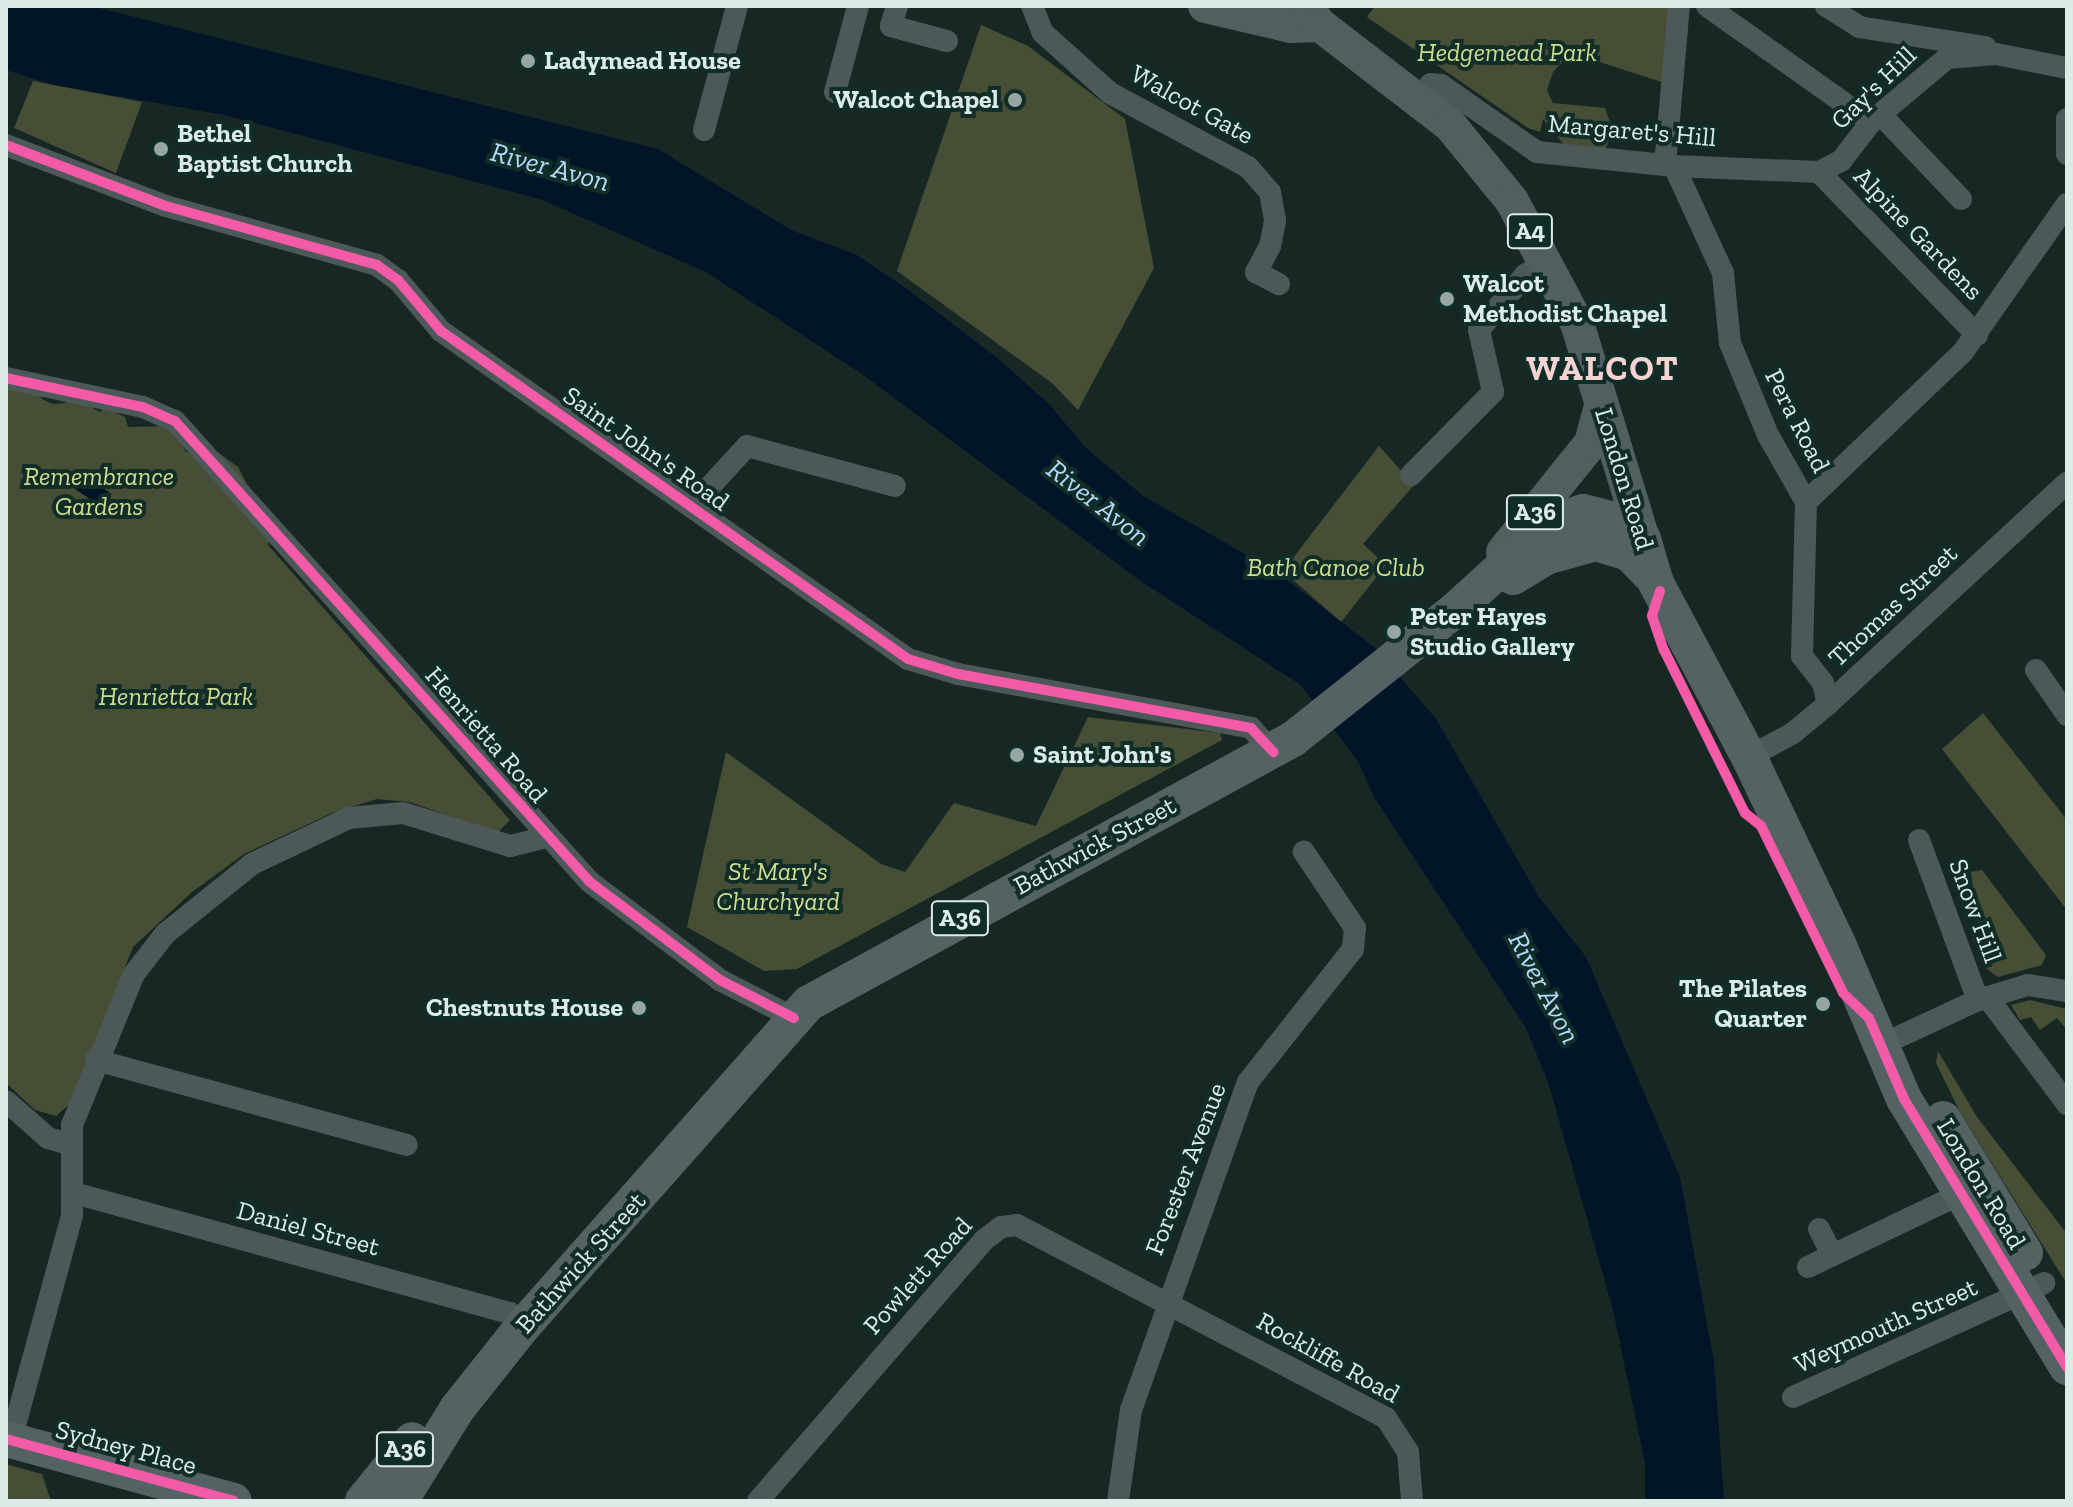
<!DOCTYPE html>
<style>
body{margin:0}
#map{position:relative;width:2073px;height:1507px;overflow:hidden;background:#172724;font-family:"Zilla Slab",serif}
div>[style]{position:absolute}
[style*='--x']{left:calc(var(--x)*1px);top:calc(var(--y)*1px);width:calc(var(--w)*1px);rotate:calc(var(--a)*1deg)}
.green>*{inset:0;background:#474e36}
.water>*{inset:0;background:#021428}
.minor>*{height:22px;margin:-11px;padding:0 11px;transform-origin:11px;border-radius:11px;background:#4d5859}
.primary>*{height:34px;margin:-17px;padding:0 17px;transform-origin:17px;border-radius:17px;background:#525f61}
.trunk>*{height:36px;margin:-18px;padding:0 18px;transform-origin:18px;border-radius:18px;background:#546264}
.cycleway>*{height:10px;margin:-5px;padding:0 5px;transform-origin:5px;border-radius:5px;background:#f35aa7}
.dots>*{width:22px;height:22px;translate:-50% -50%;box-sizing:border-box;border:4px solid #112d28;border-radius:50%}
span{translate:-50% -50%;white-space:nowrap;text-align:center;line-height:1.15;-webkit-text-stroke:8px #112d28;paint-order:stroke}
.shield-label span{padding:2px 6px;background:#112d28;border:2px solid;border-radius:6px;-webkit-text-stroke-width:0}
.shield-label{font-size:24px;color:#dbebe8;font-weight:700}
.park-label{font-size:26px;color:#cfdd90;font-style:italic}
.poi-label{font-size:26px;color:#dbebe8;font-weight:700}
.left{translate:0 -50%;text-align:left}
.right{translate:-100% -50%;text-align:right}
.street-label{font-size:26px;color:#dbebe8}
.water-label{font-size:28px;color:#b5d9fa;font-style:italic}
.district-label{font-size:34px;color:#f7d3d2;font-weight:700;letter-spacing:2px}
.frame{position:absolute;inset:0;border:8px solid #dbebe8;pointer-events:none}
</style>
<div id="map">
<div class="green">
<div style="clip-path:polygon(1375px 6px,1684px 6px,1665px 83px,1584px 57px,1562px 62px,1553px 72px,1547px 90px,1553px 103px,1605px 108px,1613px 131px,1605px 150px,1566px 147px,1543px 119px,1540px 132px,1528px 128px,1367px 17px)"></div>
<div style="clip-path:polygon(981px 25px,1028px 46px,1125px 119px,1154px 268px,1078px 410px,1052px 383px,897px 271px)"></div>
<div style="clip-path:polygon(33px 81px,142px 102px,116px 173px,14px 128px)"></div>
<div style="clip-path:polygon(6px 383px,36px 388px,42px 399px,53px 404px,65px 403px,73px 395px,99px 412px,106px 408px,125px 417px,128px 427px,169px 426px,183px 433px,185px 451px,204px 457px,219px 453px,238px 467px,272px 533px,268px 545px,510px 820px,497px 833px,410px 802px,377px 799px,332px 813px,244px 854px,192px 892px,133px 947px,72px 1102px,56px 1116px,35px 1110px,6px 1083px)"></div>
<div style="clip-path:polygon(1379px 446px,1414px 485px,1363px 544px,1386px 565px,1341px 622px,1283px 571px)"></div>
<div style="clip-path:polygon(1983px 713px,2067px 820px,2067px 910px,1942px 749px)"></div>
<div style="clip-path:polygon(1088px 717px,1220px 733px,1222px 740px,797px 969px,764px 971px,687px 927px,726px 752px,881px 864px,905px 872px,954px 803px,1036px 826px)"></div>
<div style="clip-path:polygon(1982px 870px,2046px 955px,2042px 965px,1998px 977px,1983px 966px,1971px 872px)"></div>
<div style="clip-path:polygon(2030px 1000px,2067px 1009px,2067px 1030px,2057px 1018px,2040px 1030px,2031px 1017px,2020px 1020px,2011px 1005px)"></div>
<div style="clip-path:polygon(1938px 1051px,1977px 1117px,2067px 1234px,2067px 1284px,1960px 1112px,1936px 1063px)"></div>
<div style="clip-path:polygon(6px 1464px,42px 1474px,51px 1501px,6px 1501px)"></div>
</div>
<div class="water">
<div style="clip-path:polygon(6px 6px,91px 6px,658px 149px,791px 230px,857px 255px,907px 289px,1001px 361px,1050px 405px,1085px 447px,1143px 496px,1277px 572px,1375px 648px,1436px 719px,1539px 897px,1586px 957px,1680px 1177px,1714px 1362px,1724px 1501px,1645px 1501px,1645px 1463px,1613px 1310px,1548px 1082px,1526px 1028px,1374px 797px,1359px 763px,1301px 685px,1142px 582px,859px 372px,706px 272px,540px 199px,225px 115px,54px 85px,6px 70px)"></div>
<div style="clip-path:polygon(84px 476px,109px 492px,100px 506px,75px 489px)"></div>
</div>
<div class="minor">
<div style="--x:897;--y:6;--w:21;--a:107"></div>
<div style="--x:891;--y:26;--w:58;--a:15"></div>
<div style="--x:1032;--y:6;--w:29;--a:68"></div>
<div style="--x:1043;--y:33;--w:90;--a:41.8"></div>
<div style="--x:1110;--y:93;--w:157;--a:28.2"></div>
<div style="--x:1248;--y:167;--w:33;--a:49"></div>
<div style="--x:1270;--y:192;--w:29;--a:80"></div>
<div style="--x:1275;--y:221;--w:25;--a:101"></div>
<div style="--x:1270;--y:246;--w:30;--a:118"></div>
<div style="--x:1256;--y:272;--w:26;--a:28"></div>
<div style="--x:1707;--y:6;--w:201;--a:35.3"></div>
<div style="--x:1826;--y:6;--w:39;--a:32"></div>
<div style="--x:1859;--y:27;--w:128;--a:9"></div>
<div style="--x:835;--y:92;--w:89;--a:-75"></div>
<div style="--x:1418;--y:97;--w:18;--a:-45"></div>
<div style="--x:1431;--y:84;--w:10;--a:6"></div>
<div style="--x:1441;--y:85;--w:117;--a:34.9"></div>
<div style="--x:1537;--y:152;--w:138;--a:5.8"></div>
<div style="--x:1674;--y:166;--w:145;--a:2.4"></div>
<div style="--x:1819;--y:172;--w:25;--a:-27"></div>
<div style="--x:1841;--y:161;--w:49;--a:-52.4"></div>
<div style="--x:1871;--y:122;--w:99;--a:-40.1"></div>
<div style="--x:1947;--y:58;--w:49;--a:-4.7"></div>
<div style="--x:1996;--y:54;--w:72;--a:11.2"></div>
<div style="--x:1881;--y:115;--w:116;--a:46.4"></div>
<div style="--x:2067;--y:119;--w:35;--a:90"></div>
<div style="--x:704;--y:130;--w:128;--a:-75.1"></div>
<div style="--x:6;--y:145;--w:171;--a:20.9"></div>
<div style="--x:166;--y:206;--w:219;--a:15.6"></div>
<div style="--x:377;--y:265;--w:26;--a:36"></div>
<div style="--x:398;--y:280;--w:67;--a:49.9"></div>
<div style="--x:441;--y:331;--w:571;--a:35.08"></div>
<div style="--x:908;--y:659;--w:52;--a:16.7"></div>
<div style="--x:958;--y:674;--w:298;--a:10.4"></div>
<div style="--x:1251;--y:728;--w:33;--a:47"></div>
<div style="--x:1665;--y:165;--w:160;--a:-85"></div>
<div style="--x:1674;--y:166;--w:118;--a:65.4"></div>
<div style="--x:1723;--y:273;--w:70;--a:84.3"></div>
<div style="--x:1730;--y:343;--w:100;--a:67.6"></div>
<div style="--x:1768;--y:435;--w:77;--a:60.4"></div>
<div style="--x:1806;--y:502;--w:154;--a:91.5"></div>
<div style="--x:1802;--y:656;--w:34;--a:52"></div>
<div style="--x:1823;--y:683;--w:22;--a:77"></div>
<div style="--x:1819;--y:172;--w:227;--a:45.9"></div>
<div style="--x:6;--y:378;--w:140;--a:12"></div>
<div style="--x:143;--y:407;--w:35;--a:24"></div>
<div style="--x:175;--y:421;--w:620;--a:48.01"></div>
<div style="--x:590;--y:882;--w:163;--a:37"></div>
<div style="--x:720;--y:980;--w:83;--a:27.2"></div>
<div style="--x:1411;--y:475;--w:117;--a:-45.3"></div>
<div style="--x:1493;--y:392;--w:64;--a:-102.7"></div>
<div style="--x:1479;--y:330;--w:72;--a:-50.1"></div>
<div style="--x:1525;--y:275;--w:27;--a:-31"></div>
<div style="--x:1806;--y:502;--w:217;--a:-43.7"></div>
<div style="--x:1963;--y:352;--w:181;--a:-54.9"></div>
<div style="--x:691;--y:507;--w:83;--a:-47.4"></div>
<div style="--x:747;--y:446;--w:153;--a:15.1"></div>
<div style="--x:2036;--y:670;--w:55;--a:55.4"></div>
<div style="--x:1749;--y:757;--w:50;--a:-28.6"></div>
<div style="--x:1793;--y:733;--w:45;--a:-39.6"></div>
<div style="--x:1828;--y:704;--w:326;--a:-42.8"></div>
<div style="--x:1919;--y:840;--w:171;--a:69.8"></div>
<div style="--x:1987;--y:997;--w:134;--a:53.2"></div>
<div style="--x:1881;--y:1045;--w:107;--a:-24.9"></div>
<div style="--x:1978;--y:1000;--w:52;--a:-16.7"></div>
<div style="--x:2028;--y:985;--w:39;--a:9"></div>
<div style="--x:96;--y:1060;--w:322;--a:15.3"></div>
<div style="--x:6;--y:1101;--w:56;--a:41.4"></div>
<div style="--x:48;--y:1138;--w:22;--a:16"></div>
<div style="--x:74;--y:1193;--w:452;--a:15.4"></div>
<div style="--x:510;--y:1313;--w:18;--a:45"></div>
<div style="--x:1819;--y:1229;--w:29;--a:63"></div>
<div style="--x:1808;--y:1267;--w:181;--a:-25.6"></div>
<div style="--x:1793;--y:1397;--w:276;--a:-24.4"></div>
<div style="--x:11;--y:1440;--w:232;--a:-74.8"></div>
<div style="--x:72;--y:1216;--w:91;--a:-90"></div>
<div style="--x:72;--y:1125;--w:163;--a:-67.7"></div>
<div style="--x:134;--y:974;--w:51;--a:-52.2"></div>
<div style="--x:165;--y:934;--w:112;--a:-38.8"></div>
<div style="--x:252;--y:864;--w:107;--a:-25.4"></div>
<div style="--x:349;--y:818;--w:54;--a:-5.3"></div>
<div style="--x:403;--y:813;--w:112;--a:17.1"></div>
<div style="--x:510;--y:846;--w:37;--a:-14"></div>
<div style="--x:758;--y:1501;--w:345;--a:-49.1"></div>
<div style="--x:984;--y:1240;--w:21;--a:-37"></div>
<div style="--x:1001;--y:1227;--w:16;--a:-7"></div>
<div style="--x:1017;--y:1225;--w:416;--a:27.6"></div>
<div style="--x:1386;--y:1418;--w:40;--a:57.1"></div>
<div style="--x:1408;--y:1452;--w:49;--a:85.3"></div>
<div style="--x:1118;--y:1501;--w:92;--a:-81.9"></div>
<div style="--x:1131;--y:1410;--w:348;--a:-70.4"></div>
<div style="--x:1248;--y:1082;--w:169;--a:-51.7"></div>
<div style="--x:1353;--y:949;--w:21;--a:-85"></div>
<div style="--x:1355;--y:928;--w:92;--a:-123.9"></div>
</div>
<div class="primary">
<div style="--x:1205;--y:6;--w:88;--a:13.1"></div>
<div style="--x:1291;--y:26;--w:29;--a:-2"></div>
<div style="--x:1306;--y:6;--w:24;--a:54"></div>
<div style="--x:1320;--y:25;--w:164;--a:37.6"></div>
<div style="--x:1450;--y:125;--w:98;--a:50.8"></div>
<div style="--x:1512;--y:201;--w:138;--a:62"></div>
<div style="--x:1577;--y:323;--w:226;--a:73"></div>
<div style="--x:1503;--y:552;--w:140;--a:-51.1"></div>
<div style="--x:1591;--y:443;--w:39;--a:-75"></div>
</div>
<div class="trunk">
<div style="--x:1513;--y:577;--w:39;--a:-31"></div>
<div style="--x:1546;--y:557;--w:52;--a:-15.6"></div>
<div style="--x:1596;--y:543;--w:34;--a:17"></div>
<div style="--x:1629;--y:553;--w:30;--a:46"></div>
<div style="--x:1943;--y:1119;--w:157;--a:58.5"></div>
<div style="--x:6;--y:1439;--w:236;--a:15.2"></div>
<div style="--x:363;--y:1501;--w:78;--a:-51.2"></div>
<div style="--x:400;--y:1501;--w:108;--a:-58.2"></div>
<div style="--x:457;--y:1409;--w:106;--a:-51.5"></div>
<div style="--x:523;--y:1326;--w:431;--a:-48.5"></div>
<div style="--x:809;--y:1003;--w:551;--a:-28.61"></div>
<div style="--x:1293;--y:739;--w:206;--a:-38.5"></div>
<div style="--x:1454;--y:611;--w:128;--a:-42.2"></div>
<div style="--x:1549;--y:525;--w:36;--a:-21"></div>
<div style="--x:1583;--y:512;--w:44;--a:14.3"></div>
<div style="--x:1626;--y:523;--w:23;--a:43"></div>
<div style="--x:1643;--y:539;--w:46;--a:73.5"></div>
<div style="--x:1656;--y:583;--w:197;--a:61.9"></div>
<div style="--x:1749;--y:757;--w:209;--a:64.5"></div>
<div style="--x:1839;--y:946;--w:166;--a:67"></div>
<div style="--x:1904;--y:1099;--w:314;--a:58.7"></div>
</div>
<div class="cycleway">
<div style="--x:6;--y:145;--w:171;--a:20.9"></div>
<div style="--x:166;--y:206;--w:219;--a:15.6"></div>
<div style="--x:377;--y:265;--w:26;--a:36"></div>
<div style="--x:398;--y:280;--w:67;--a:49.9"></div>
<div style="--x:441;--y:331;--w:571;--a:35.08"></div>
<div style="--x:908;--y:659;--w:52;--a:16.7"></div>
<div style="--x:958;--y:674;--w:298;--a:10.4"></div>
<div style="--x:1251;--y:728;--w:33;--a:47"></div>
<div style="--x:6;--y:378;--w:140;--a:12"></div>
<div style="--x:143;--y:407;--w:35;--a:24"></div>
<div style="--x:175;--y:421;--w:620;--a:48.01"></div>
<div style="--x:590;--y:882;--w:163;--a:37"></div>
<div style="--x:720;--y:980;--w:83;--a:27.2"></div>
<div style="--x:1660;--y:591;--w:26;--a:108"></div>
<div style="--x:1652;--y:616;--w:36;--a:71"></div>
<div style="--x:1664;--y:650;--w:182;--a:63.6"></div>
<div style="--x:1745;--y:813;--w:21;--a:39"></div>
<div style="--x:1761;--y:826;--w:186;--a:63.8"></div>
<div style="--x:1843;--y:993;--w:36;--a:44"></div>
<div style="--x:1869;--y:1018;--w:88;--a:66.6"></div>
<div style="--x:1904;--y:1099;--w:314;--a:58.7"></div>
<div style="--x:6;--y:1439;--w:236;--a:15.2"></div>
</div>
<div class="dots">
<div style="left:528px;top:61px;background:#96a6a3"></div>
<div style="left:1015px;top:100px;background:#96a6a3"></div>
<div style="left:161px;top:149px;background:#96a6a3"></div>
<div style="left:1447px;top:299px;background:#96a6a3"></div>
<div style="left:1394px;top:632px;background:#96a6a3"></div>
<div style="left:1017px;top:755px;background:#96a6a3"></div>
<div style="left:1823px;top:1004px;background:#96a6a3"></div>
<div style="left:639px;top:1008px;background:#96a6a3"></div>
</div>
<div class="shield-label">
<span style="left:1530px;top:231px">A4</span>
<span style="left:1535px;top:512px">A36</span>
<span style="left:960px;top:918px">A36</span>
<span style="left:405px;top:1449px">A36</span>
</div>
<div class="park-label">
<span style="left:1507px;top:53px">Hedgemead Park</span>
<span style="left:99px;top:492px">Remembrance<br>Gardens</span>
<span style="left:1336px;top:568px">Bath Canoe Club</span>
<span style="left:176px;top:697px">Henrietta Park</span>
<span style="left:778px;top:887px">St Mary's<br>Churchyard</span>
</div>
<div class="poi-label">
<span class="left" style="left:544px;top:61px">Ladymead House</span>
<span class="right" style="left:999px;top:100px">Walcot Chapel</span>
<span class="left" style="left:177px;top:149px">Bethel<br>Baptist Church</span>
<span class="left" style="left:1463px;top:299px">Walcot<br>Methodist Chapel</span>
<span class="left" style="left:1410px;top:632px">Peter Hayes<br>Studio Gallery</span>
<span class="left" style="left:1033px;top:755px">Saint John's</span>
<span class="right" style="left:1807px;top:1004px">The Pilates<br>Quarter</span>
<span class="right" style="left:623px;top:1008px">Chestnuts House</span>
</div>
<div class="street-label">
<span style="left:1874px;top:88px;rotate:-44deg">Gay's Hill</span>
<span style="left:1192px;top:105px;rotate:29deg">Walcot Gate</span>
<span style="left:1632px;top:131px;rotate:5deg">Margaret's Hill</span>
<span style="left:1918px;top:234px;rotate:46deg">Alpine Gardens</span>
<span style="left:1797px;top:421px;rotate:63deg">Pera Road</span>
<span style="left:646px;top:449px;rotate:35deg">Saint John's Road</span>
<span style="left:1624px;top:479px;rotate:73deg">London Road</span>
<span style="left:1893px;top:606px;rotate:-43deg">Thomas Street</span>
<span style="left:486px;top:735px;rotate:49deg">Henrietta Road</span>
<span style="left:1095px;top:846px;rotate:-28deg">Bathwick Street</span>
<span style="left:1975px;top:911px;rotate:70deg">Snow Hill</span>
<span style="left:1186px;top:1169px;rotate:-69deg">Forester Avenue</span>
<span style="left:1981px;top:1184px;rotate:59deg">London Road</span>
<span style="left:308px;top:1229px;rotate:15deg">Daniel Street</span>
<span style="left:581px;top:1263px;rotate:-48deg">Bathwick Street</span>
<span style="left:918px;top:1276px;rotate:-48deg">Powlett Road</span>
<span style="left:1886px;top:1326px;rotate:-24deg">Weymouth Street</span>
<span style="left:1328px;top:1358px;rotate:29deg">Rockliffe Road</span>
<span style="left:126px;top:1448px;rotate:15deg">Sydney Place</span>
</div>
<div class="water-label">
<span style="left:550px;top:167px;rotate:15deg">River Avon</span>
<span style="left:1098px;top:503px;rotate:38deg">River Avon</span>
<span style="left:1544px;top:988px;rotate:62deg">River Avon</span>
</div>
<div class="district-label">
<span style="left:1603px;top:369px">WALCOT</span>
</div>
<div class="frame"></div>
</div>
